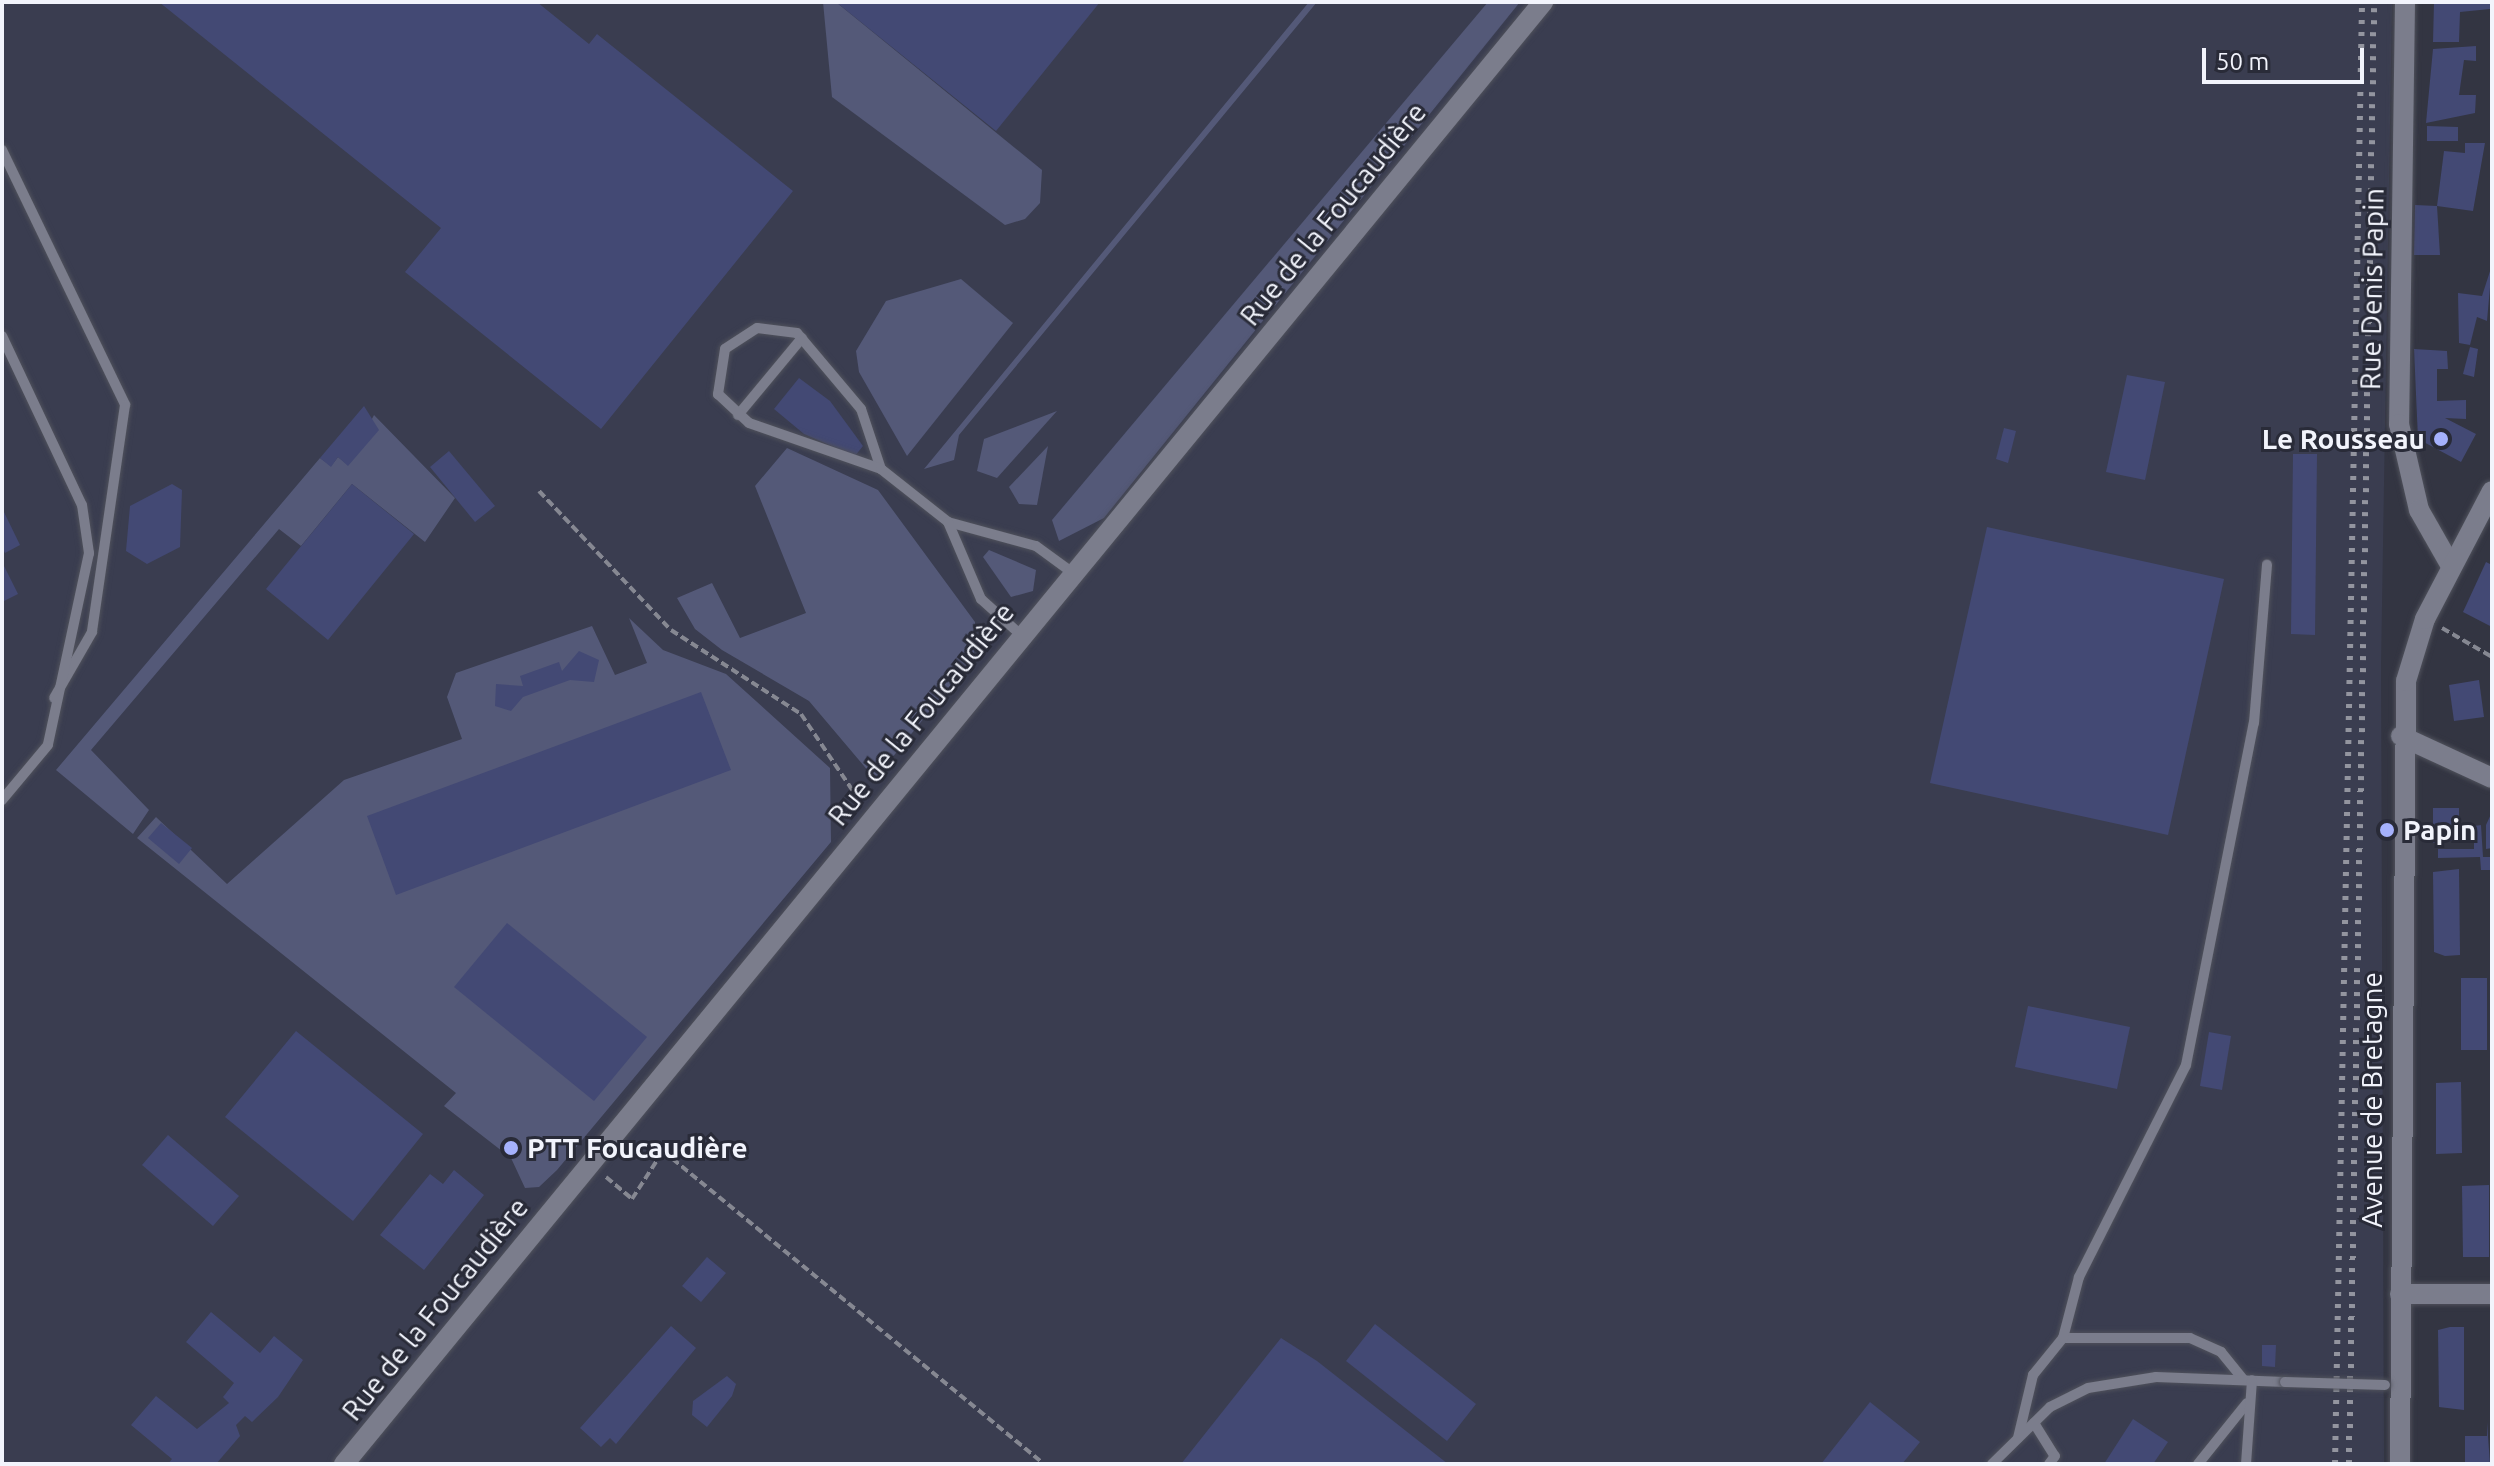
<!DOCTYPE html>
<meta charset="utf-8">
<style>
body{margin:0}
#map{position:relative;width:2494px;height:1466px;overflow:hidden;background:#333542;font-family:Ubuntu,sans-serif}
div>[style]{position:absolute}
[style*='--x']{left:calc(var(--x)*1px);top:calc(var(--y)*1px);width:calc(var(--w)*1px);rotate:calc(var(--a)*1deg)}
.built>*{inset:0;background:#3a3d50}
.green>*{inset:0;background:#545978}
.building>*{inset:0;background:#434974}
.path>*{height:4px;margin-top:-2px;transform-origin:0;background:repeating-linear-gradient(90deg,#868892 0 8px,transparent 0 12px)}
.roads{filter:drop-shadow(0 0 2px #4f515b) drop-shadow(0 0 2px #4f515b)}
.lane>*{height:10px;margin:-5px;padding:0 5px;transform-origin:5px;border-radius:5px;background:#7b7d8c}
.street>*{height:20px;margin:-10px;padding:0 10px;transform-origin:10px;border-radius:10px;background:#7b7d8c}
.rail>*{height:6px;margin-top:-3px;transform-origin:0;background:repeating-linear-gradient(90deg,#93959f 0 4px,transparent 0 12px)}
.bridges{filter:drop-shadow(0 0 2px #4f515b) drop-shadow(0 0 2px #4f515b)}
.lane-bridge>*{height:10px;margin:-5px;padding:0 5px;transform-origin:5px;border-radius:5px;background:#7b7d8c}
.dots>*{width:22px;height:22px;translate:-50% -50%;box-sizing:border-box;border:4px solid #292b38;border-radius:50%}
span{translate:-50% -50%;white-space:nowrap;text-align:center;line-height:1.15;-webkit-text-stroke:6px #292b38;paint-order:stroke}
.street-label{font-size:28px;color:#f2f4fc}
.poi-label{font-size:28px;color:#f2f4fc;font-weight:700}
.right{translate:-100% -50%;text-align:right}
.left{translate:0 -50%;text-align:left}
.frame{position:absolute;inset:0;border:4px solid #f2f4fc;pointer-events:none}
.scale{position:absolute;left:2202px;top:48px;width:162px;height:36px;box-sizing:border-box;border:4px solid #f2f4fc;border-top:0;padding-left:10px;font-size:24px;line-height:28px;white-space:nowrap;color:#f2f4fc;-webkit-text-stroke:6px #292b38;paint-order:stroke}
</style>
<div id="map">
<div class="built">
<div style="clip-path:polygon(2px 2px,2392px 2px,2381px 666px,2384px 1464px,2px 1464px)"></div>
</div>
<div class="green">
<div style="clip-path:polygon(823px 2px,836px 2px,1042px 170px,1040px 203px,1025px 219px,1005px 225px,832px 97px)"></div>
<div style="clip-path:polygon(1309px 2px,1317px 2px,959px 435px,954px 460px,924px 469px)"></div>
<div style="clip-path:polygon(1488px 2px,1520px 2px,1104px 518px,1059px 541px,1052px 520px)"></div>
<div style="clip-path:polygon(961px 279px,1013px 323px,907px 456px,859px 372px,856px 351px,886px 301px)"></div>
<div style="clip-path:polygon(1057px 411px,997px 478px,977px 471px,984px 439px)"></div>
<div style="clip-path:polygon(374px 415px,455px 498px,425px 542px,352px 484px,301px 546px,279px 529px,91px 750px,149px 810px,133px 834px,56px 770px,320px 458px,331px 466px,338px 457px,348px 465px)"></div>
<div style="clip-path:polygon(1048px 446px,1037px 505px,1019px 504px,1009px 487px)"></div>
<div style="clip-path:polygon(787px 448px,878px 490px,975px 622px,974px 656px,875px 779px,809px 701px,722px 650px,695px 629px,677px 598px,712px 583px,740px 638px,806px 613px,755px 486px)"></div>
<div style="clip-path:polygon(989px 550px,1036px 570px,1033px 591px,1011px 597px,983px 557px)"></div>
<div style="clip-path:polygon(629px 618px,663px 650px,726px 674px,830px 768px,831px 842px,557px 1170px,539px 1187px,525px 1188px,511px 1158px,444px 1106px,456px 1093px,137px 838px,156px 817px,227px 884px,344px 780px,462px 739px,447px 697px,456px 673px,592px 626px,615px 675px,647px 663px)"></div>
</div>
<div class="building">
<div style="clip-path:polygon(159px 2px,537px 2px,589px 44px,597px 34px,793px 191px,601px 429px,405px 272px,441px 228px)"></div>
<div style="clip-path:polygon(836px 2px,1100px 2px,996px 131px)"></div>
<div style="clip-path:polygon(2434px 2px,2490px 2px,2490px 9px,2460px 12px,2459px 42px,2433px 42px)"></div>
<div style="clip-path:polygon(2476px 46px,2476px 61px,2464px 60px,2459px 95px,2476px 95px,2475px 113px,2426px 123px,2433px 49px)"></div>
<div style="clip-path:polygon(2427px 126px,2458px 127px,2458px 141px,2427px 141px)"></div>
<div style="clip-path:polygon(2465px 143px,2485px 143px,2473px 211px,2437px 206px,2444px 151px,2465px 153px)"></div>
<div style="clip-path:polygon(2415px 205px,2437px 206px,2440px 255px,2414px 255px)"></div>
<div style="clip-path:polygon(2492px 265px,2487px 321px,2477px 317px,2470px 345px,2459px 343px,2458px 293px,2482px 296px)"></div>
<div style="clip-path:polygon(2470px 347px,2478px 349px,2474px 377px,2463px 374px)"></div>
<div style="clip-path:polygon(2414px 349px,2447px 351px,2448px 369px,2437px 369px,2437px 401px,2466px 400px,2466px 419px,2445px 418px,2476px 434px,2461px 462px,2418px 439px)"></div>
<div style="clip-path:polygon(2127px 375px,2165px 382px,2145px 480px,2106px 472px)"></div>
<div style="clip-path:polygon(799px 378px,830px 401px,863px 446px,855px 456px,804px 434px,774px 409px)"></div>
<div style="clip-path:polygon(364px 406px,379px 430px,348px 466px,338px 457px,331px 467px,320px 458px)"></div>
<div style="clip-path:polygon(2004px 428px,2016px 431px,2008px 463px,1996px 459px)"></div>
<div style="clip-path:polygon(449px 451px,495px 506px,475px 522px,430px 467px)"></div>
<div style="clip-path:polygon(2293px 454px,2317px 454px,2315px 635px,2291px 634px)"></div>
<div style="clip-path:polygon(172px 484px,182px 490px,180px 547px,147px 564px,126px 551px,130px 506px)"></div>
<div style="clip-path:polygon(352px 484px,414px 534px,328px 640px,266px 589px)"></div>
<div style="clip-path:polygon(2px 508px,20px 545px,5px 553px,2px 547px)"></div>
<div style="clip-path:polygon(1987px 527px,2224px 579px,2168px 835px,1930px 783px)"></div>
<div style="clip-path:polygon(2px 562px,18px 594px,2px 602px)"></div>
<div style="clip-path:polygon(2486px 562px,2492px 565px,2492px 627px,2463px 612px)"></div>
<div style="clip-path:polygon(579px 651px,599px 660px,594px 682px,570px 680px,523px 697px,511px 711px,495px 706px,496px 684px,523px 686px,520px 676px,559px 662px,562px 671px)"></div>
<div style="clip-path:polygon(2479px 680px,2484px 717px,2454px 721px,2449px 685px)"></div>
<div style="clip-path:polygon(701px 692px,731px 770px,396px 895px,367px 816px)"></div>
<div style="clip-path:polygon(2433px 808px,2459px 808px,2459px 840px,2433px 843px)"></div>
<div style="clip-path:polygon(2492px 812px,2492px 848px,2486px 849px,2486px 825px)"></div>
<div style="clip-path:polygon(161px 823px,192px 848px,179px 864px,148px 838px)"></div>
<div style="clip-path:polygon(2481px 825px,2483px 857px,2492px 857px,2492px 870px,2481px 870px,2480px 857px,2438px 858px,2438px 849px,2474px 849px,2474px 826px)"></div>
<div style="clip-path:polygon(2459px 869px,2460px 955px,2445px 956px,2434px 952px,2433px 872px)"></div>
<div style="clip-path:polygon(507px 923px,647px 1037px,594px 1101px,454px 987px)"></div>
<div style="clip-path:polygon(2461px 978px,2487px 978px,2487px 1050px,2461px 1050px)"></div>
<div style="clip-path:polygon(2028px 1006px,2130px 1027px,2117px 1089px,2015px 1067px)"></div>
<div style="clip-path:polygon(296px 1031px,423px 1134px,353px 1221px,225px 1117px)"></div>
<div style="clip-path:polygon(2209px 1032px,2231px 1036px,2222px 1090px,2200px 1086px)"></div>
<div style="clip-path:polygon(2461px 1082px,2462px 1153px,2436px 1154px,2436px 1083px)"></div>
<div style="clip-path:polygon(168px 1135px,239px 1196px,213px 1226px,142px 1165px)"></div>
<div style="clip-path:polygon(511px 1137px,521px 1146px,512px 1158px,501px 1150px)"></div>
<div style="clip-path:polygon(454px 1170px,484px 1195px,424px 1270px,380px 1235px,430px 1174px,443px 1184px)"></div>
<div style="clip-path:polygon(2489px 1185px,2489px 1257px,2463px 1257px,2462px 1186px)"></div>
<div style="clip-path:polygon(707px 1257px,726px 1273px,701px 1302px,682px 1286px)"></div>
<div style="clip-path:polygon(211px 1312px,260px 1353px,274px 1336px,303px 1360px,278px 1397px,252px 1422px,245px 1416px,236px 1425px,240px 1436px,216px 1464px,168px 1464px,172px 1459px,131px 1425px,156px 1396px,197px 1429px,229px 1403px,223px 1397px,234px 1383px,186px 1342px)"></div>
<div style="clip-path:polygon(1375px 1324px,1476px 1404px,1447px 1441px,1346px 1361px)"></div>
<div style="clip-path:polygon(671px 1326px,696px 1348px,616px 1444px,610px 1438px,601px 1447px,580px 1428px)"></div>
<div style="clip-path:polygon(2450px 1327px,2464px 1327px,2464px 1410px,2439px 1407px,2438px 1330px)"></div>
<div style="clip-path:polygon(1281px 1338px,1317px 1361px,1448px 1464px,1181px 1464px)"></div>
<div style="clip-path:polygon(2262px 1345px,2276px 1345px,2275px 1367px,2262px 1366px)"></div>
<div style="clip-path:polygon(727px 1376px,736px 1384px,732px 1396px,707px 1427px,692px 1415px,693px 1401px)"></div>
<div style="clip-path:polygon(1870px 1402px,1920px 1442px,1902px 1464px,1821px 1464px)"></div>
<div style="clip-path:polygon(2133px 1419px,2168px 1442px,2153px 1464px,2104px 1464px)"></div>
<div style="clip-path:polygon(2487px 1422px,2490px 1464px,2465px 1464px,2465px 1436px,2487px 1436px)"></div>
</div>
<div class="path">
<div style="--x:539;--y:491;--w:192;--a:46.5"></div>
<div style="--x:671;--y:630;--w:155;--a:32.9"></div>
<div style="--x:801;--y:714;--w:107;--a:56"></div>
<div style="--x:2442;--y:628;--w:58;--a:30.1"></div>
<div style="--x:606;--y:1177;--w:34;--a:40"></div>
<div style="--x:632;--y:1199;--w:57;--a:-57.1"></div>
<div style="--x:663;--y:1151;--w:493;--a:39.4"></div>
</div>
<div class="roads">
<div class="lane">
<div style="--x:2;--y:150;--w:283;--a:64.2"></div>
<div style="--x:125;--y:405;--w:229;--a:98.3"></div>
<div style="--x:92;--y:632;--w:76;--a:119.9"></div>
<div style="--x:2;--y:336;--w:187;--a:64.7"></div>
<div style="--x:82;--y:505;--w:49;--a:81.7"></div>
<div style="--x:89;--y:553;--w:196;--a:102.1"></div>
<div style="--x:48;--y:745;--w:72;--a:129.9"></div>
<div style="--x:738;--y:415;--w:100;--a:-50.3"></div>
<div style="--x:881;--y:469;--w:63;--a:-108.4"></div>
<div style="--x:861;--y:409;--w:99;--a:-130.1"></div>
<div style="--x:797;--y:333;--w:40;--a:-172.9"></div>
<div style="--x:757;--y:328;--w:38;--a:147"></div>
<div style="--x:725;--y:349;--w:46;--a:98.8"></div>
<div style="--x:718;--y:394;--w:42;--a:43.1"></div>
<div style="--x:749;--y:423;--w:140;--a:19.2"></div>
<div style="--x:881;--y:469;--w:85;--a:38.3"></div>
<div style="--x:948;--y:522;--w:91;--a:15.3"></div>
<div style="--x:1036;--y:546;--w:46;--a:36.1"></div>
<div style="--x:948;--y:522;--w:84;--a:66.8"></div>
<div style="--x:981;--y:599;--w:54;--a:42"></div>
<div style="--x:2063;--y:1338;--w:127;--a:0"></div>
<div style="--x:2190;--y:1338;--w:34;--a:24"></div>
<div style="--x:2221;--y:1352;--w:36;--a:51"></div>
<div style="--x:2034;--y:1423;--w:39;--a:58"></div>
<div style="--x:2055;--y:1456;--w:10;--a:127"></div>
<div style="--x:2018;--y:1438;--w:65;--a:-76.6"></div>
<div style="--x:2033;--y:1375;--w:48;--a:-51"></div>
<div style="--x:2063;--y:1338;--w:63;--a:-75.3"></div>
<div style="--x:2079;--y:1277;--w:237;--a:-63.2"></div>
<div style="--x:2186;--y:1065;--w:349;--a:-78.8"></div>
<div style="--x:2254;--y:723;--w:159;--a:-85.3"></div>
<div style="--x:1992;--y:1464;--w:81;--a:-44.5"></div>
<div style="--x:2050;--y:1407;--w:42;--a:-26.6"></div>
<div style="--x:2088;--y:1388;--w:69;--a:-9.2"></div>
<div style="--x:2156;--y:1377;--w:129;--a:2.2"></div>
<div style="--x:2198;--y:1464;--w:78;--a:-51.2"></div>
<div style="--x:2246;--y:1464;--w:84;--a:-85.9"></div>
</div>
<div class="street">
<div style="--x:2405;--y:2;--w:422;--a:90.8"></div>
<div style="--x:2399;--y:424;--w:88;--a:76.9"></div>
<div style="--x:2419;--y:510;--w:64;--a:60.3"></div>
<div style="--x:2401;--y:736;--w:100;--a:24.8"></div>
<div style="--x:2400;--y:1294;--w:92;--a:0"></div>
<div style="--x:344;--y:1464;--w:1891;--a:-50.64"></div>
<div style="--x:2400;--y:1464;--w:783;--a:-89.56"></div>
<div style="--x:2406;--y:681;--w:65;--a:-73"></div>
<div style="--x:2425;--y:619;--w:144;--a:-62.4"></div>
</div>
</div>
<div class="rail">
<div style="--x:2335;--y:1464;--w:1462;--a:-88.94"></div>
<div style="--x:2349;--y:1464;--w:1462;--a:-89.02"></div>
</div>
<div class="bridges">
<div class="lane-bridge">
<div style="--x:2285;--y:1382;--w:100;--a:1.7"></div>
</div>
</div>
<div class="dots">
<div style="left:2441px;top:439px;background:#a5b1fc"></div>
<div style="left:2387px;top:830px;background:#a5b1fc"></div>
<div style="left:511px;top:1148px;background:#a5b1fc"></div>
</div>
<div class="street-label">
<span style="left:1333px;top:214px;rotate:-51deg">Rue de la Foucaudière</span>
<span style="left:2372px;top:289px;rotate:-89deg">Rue Denis Papin</span>
<span style="left:921px;top:714px;rotate:-51deg">Rue de la Foucaudière</span>
<span style="left:2372px;top:1100px;rotate:-90deg">Avenue de Bretagne</span>
<span style="left:435px;top:1309px;rotate:-51deg">Rue de la Foucaudière</span>
</div>
<div class="poi-label">
<span class="right" style="left:2425px;top:439px">Le Rousseau</span>
<span class="left" style="left:2403px;top:830px">Papin</span>
<span class="left" style="left:527px;top:1148px">PTT Foucaudière</span>
</div>
<div class="frame"></div>
<div class="scale">50 m</div>
</div>
